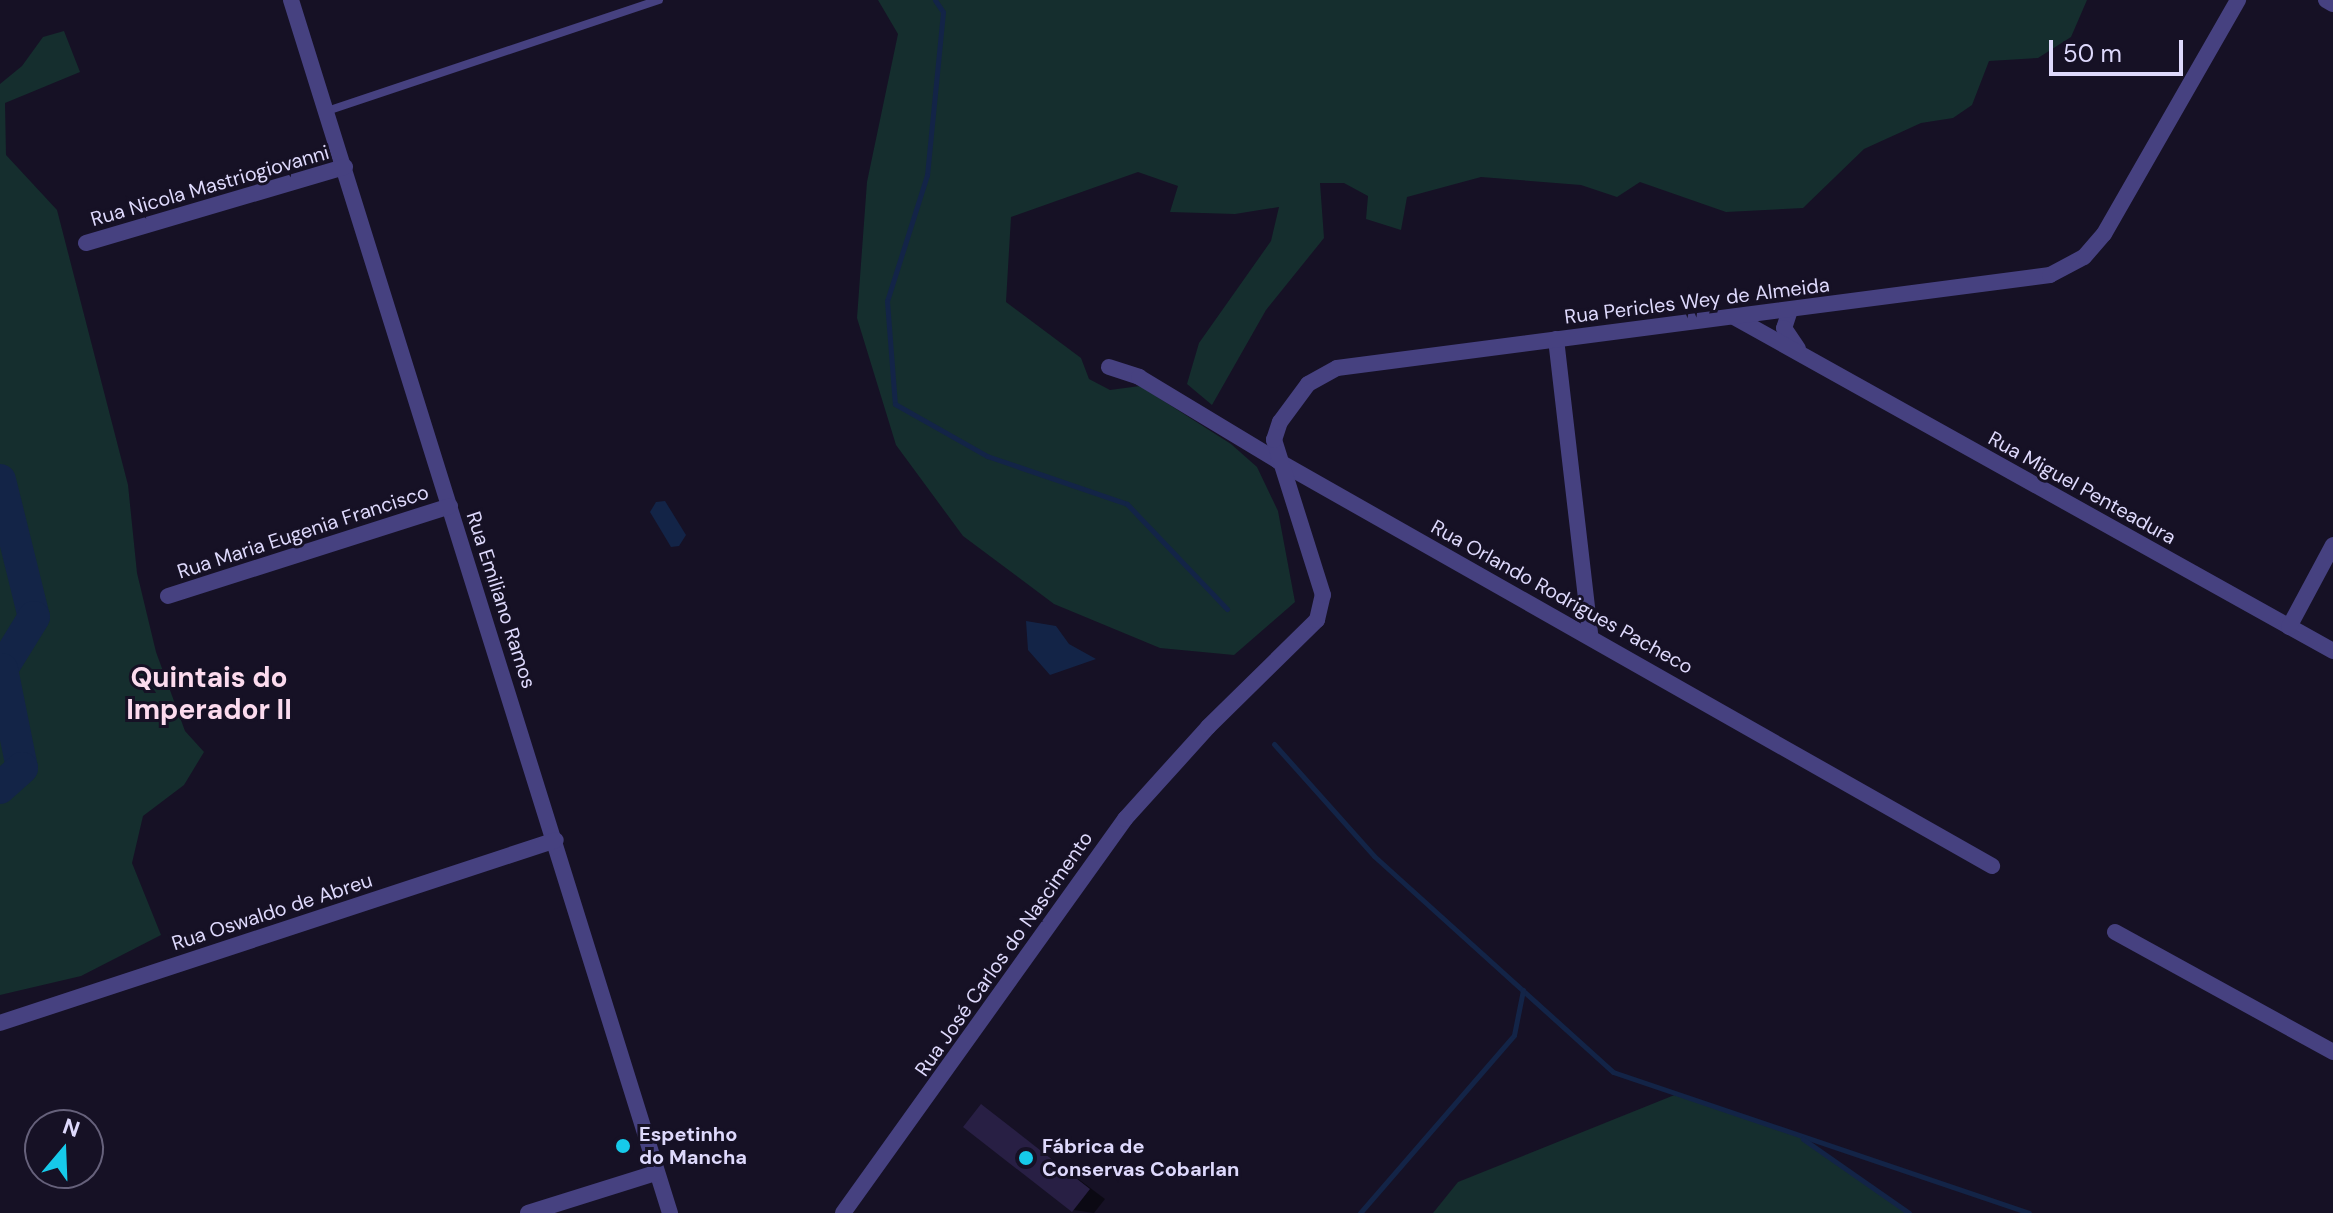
<!DOCTYPE html>
<meta charset="utf-8">
<style>
body{margin:0}
#map{position:relative;width:2333px;height:1213px;overflow:hidden;background:#161125;font-family:"DM Sans",sans-serif}
div>[style]{position:absolute}
[style*='--x']{left:calc(var(--x)*1px);top:calc(var(--y)*1px);width:calc(var(--w)*1px);rotate:calc(var(--a)*1deg)}
.green>*{inset:0;background:#152e2e}
.water>*{inset:0;background:#132447}
.shadow>*{inset:0;background:#0007}
.stream>*{height:5px;margin:-2.5px;padding:0 2.5px;transform-origin:2.5px;border-radius:2.5px;background:#132447}
.river>*{height:32px;margin:-16px;padding:0 16px;transform-origin:16px;border-radius:16px;background:#132447}
.building>*{inset:0;background:#281f44}
.lane>*{height:8px;margin:-4px;padding:0 4px;transform-origin:4px;border-radius:4px;background:#464180}
.street>*{height:16px;margin:-8px;padding:0 8px;transform-origin:8px;border-radius:8px;background:#464180}
.dots>*{width:22px;height:22px;translate:-50% -50%;box-sizing:border-box;border:4px solid #161125;border-radius:50%}
span{translate:-50% -50%;white-space:nowrap;text-align:center;line-height:1.15;-webkit-text-stroke:6px #161125;paint-order:stroke}
.street-label{font-size:20px;color:#ded9fc}
.poi-label{font-size:20px;color:#ded9fc;font-weight:700}
.left{translate:0 -50%;text-align:left}
.district-label{font-size:28px;color:#fcdbee;font-weight:700}
.north{position:absolute;left:24px;top:1109px;width:80px;height:80px;box-sizing:border-box;background:#161125;border:2px solid #66617b;border-radius:50%;rotate:19deg;font-size:22px;font-weight:700;line-height:32px;text-align:center;color:#ded9fc}
.north::after{content:'';display:block;margin:auto;width:28px;height:36px;background:#16caea;clip-path:polygon(50% 0,100% 100%,50% 72%,0 100%)}
.scale{position:absolute;left:2049px;top:40px;width:134px;height:36px;box-sizing:border-box;border:4px solid #ded9fc;border-top:0;padding-left:10px;font-size:24px;line-height:28px;white-space:nowrap;color:#ded9fc;-webkit-text-stroke:6px #161125;paint-order:stroke}
</style>
<div id="map">
<div class="green">
<div style="clip-path:polygon(878px 0,2087px 0,2071px 37px,2038px 58px,1989px 61px,1972px 105px,1953px 118px,1921px 123px,1864px 149px,1803px 208px,1726px 212px,1640px 182px,1617px 197px,1581px 185px,1481px 177px,1407px 197px,1401px 230px,1366px 219px,1368px 196px,1344px 183px,1320px 183px,1324px 238px,1266px 310px,1212px 405px,1187px 384px,1199px 343px,1271px 241px,1279px 207px,1235px 214px,1170px 212px,1178px 186px,1138px 172px,1011px 217px,1006px 302px,1081px 358px,1089px 379px,1110px 390px,1140px 386px,1231px 444px,1257px 467px,1278px 511px,1295px 602px,1234px 655px,1160px 648px,1054px 604px,963px 536px,896px 445px,857px 318px,867px 182px,898px 34px)"></div>
<div style="clip-path:polygon(64px 31px,80px 72px,5px 103px,6px 155px,57px 210px,128px 485px,137px 573px,156px 652px,185px 731px,204px 752px,184px 785px,143px 816px,132px 863px,161px 935px,81px 976px,0 995px,0 84px,22px 66px,43px 37px)"></div>
<div style="clip-path:polygon(1677px 1094px,1796px 1134px,1909px 1213px,1433px 1213px,1458px 1182px)"></div>
</div>
<div class="water">
<div style="clip-path:polygon(665px 501px,686px 535px,679px 546px,671px 547px,650px 512px,656px 502px)"></div>
<div style="clip-path:polygon(1026px 621px,1056px 626px,1069px 644px,1096px 659px,1050px 675px,1028px 650px)"></div>
</div>
<div class="shadow">
<div style="clip-path:polygon(981px 1106px,1105px 1199px,1094px 1213px,1073px 1210px)"></div>
</div>
<div class="stream">
<div style="--x:935;--y:0;--w:14;--a:56"></div>
<div style="--x:943;--y:12;--w:164;--a:95.6"></div>
<div style="--x:927;--y:175;--w:132;--a:107.6"></div>
<div style="--x:887;--y:301;--w:103;--a:85.6"></div>
<div style="--x:895;--y:404;--w:106;--a:29.5"></div>
<div style="--x:987;--y:456;--w:148;--a:18.9"></div>
<div style="--x:1127;--y:504;--w:145;--a:46.4"></div>
<div style="--x:1274;--y:744;--w:150;--a:48.2"></div>
<div style="--x:1374;--y:856;--w:322;--a:42.1"></div>
<div style="--x:1613;--y:1072;--w:439;--a:18.7"></div>
<div style="--x:1803;--y:1139;--w:129;--a:34.9"></div>
<div style="--x:1360;--y:1213;--w:235;--a:-49.1"></div>
<div style="--x:1514;--y:1035;--w:46;--a:-78.7"></div>
</div>
<div class="river">
<div style="--x:0;--y:480;--w:141;--a:76.1"></div>
<div style="--x:34;--y:617;--w:61;--a:121.6"></div>
<div style="--x:2;--y:669;--w:101;--a:78.6"></div>
<div style="--x:22;--y:768;--w:30;--a:138"></div>
</div>
<div class="building">
<div style="clip-path:polygon(981px 1104px,1090px 1189px,1072px 1212px,963px 1127px)"></div>
</div>
<div class="lane">
<div style="--x:327;--y:111;--w:350;--a:-18.5"></div>
</div>
<div class="street">
<div style="--x:291;--y:0;--w:1271;--a:72.65"></div>
<div style="--x:2326;--y:0;--w:8;--a:30"></div>
<div style="--x:86;--y:243;--w:270;--a:-16.4"></div>
<div style="--x:1790;--y:310;--w:19;--a:108"></div>
<div style="--x:1784;--y:328;--w:25;--a:56"></div>
<div style="--x:1734;--y:317;--w:686;--a:29.14"></div>
<div style="--x:1556;--y:339;--w:297;--a:83.4"></div>
<div style="--x:1109;--y:367;--w:32;--a:18"></div>
<div style="--x:1139;--y:377;--w:162;--a:31.1"></div>
<div style="--x:1278;--y:461;--w:821;--a:29.56"></div>
<div style="--x:168;--y:596;--w:296;--a:-17.7"></div>
<div style="--x:2289;--y:627;--w:93;--a:-61.8"></div>
<div style="--x:2115;--y:932;--w:249;--a:28.8"></div>
<div style="--x:0;--y:1023;--w:585;--a:-18.22"></div>
<div style="--x:528;--y:1213;--w:134;--a:-17.4"></div>
<div style="--x:843;--y:1213;--w:485;--a:-54.4"></div>
<div style="--x:1125;--y:819;--w:124;--a:-47.9"></div>
<div style="--x:1208;--y:727;--w:153;--a:-44.5"></div>
<div style="--x:1317;--y:620;--w:26;--a:-77"></div>
<div style="--x:1323;--y:595;--w:163;--a:-107.5"></div>
<div style="--x:1274;--y:440;--w:19;--a:-72"></div>
<div style="--x:1280;--y:422;--w:47;--a:-53.6"></div>
<div style="--x:1308;--y:384;--w:33;--a:-29"></div>
<div style="--x:1337;--y:368;--w:719;--a:-7.43"></div>
<div style="--x:2050;--y:275;--w:38;--a:-28"></div>
<div style="--x:2084;--y:257;--w:30;--a:-49"></div>
<div style="--x:2104;--y:234;--w:270;--a:-60.2"></div>
</div>
<div class="dots">
<div style="left:623px;top:1146px;background:#16caea"></div>
<div style="left:1026px;top:1158px;background:#16caea"></div>
</div>
<div class="street-label">
<span style="left:210px;top:186px;rotate:-16deg">Rua Nicola Mastriogiovanni</span>
<span style="left:1697px;top:301px;rotate:-7deg">Rua Pericles Wey de Almeida</span>
<span style="left:2082px;top:488px;rotate:29deg">Rua Miguel Penteadura</span>
<span style="left:303px;top:532px;rotate:-18deg">Rua Maria Eugenia Francisco</span>
<span style="left:1562px;top:597px;rotate:29deg">Rua Orlando Rodrigues Pacheco</span>
<span style="left:501px;top:600px;rotate:72deg">Rua Emiliano Ramos</span>
<span style="left:272px;top:912px;rotate:-18deg">Rua Oswaldo de Abreu</span>
<span style="left:1004px;top:954px;rotate:-55deg">Rua José Carlos do Nascimento</span>
</div>
<div class="poi-label">
<span class="left" style="left:639px;top:1146px">Espetinho<br>do Mancha</span>
<span class="left" style="left:1042px;top:1158px">Fábrica de<br>Conservas Cobarlan</span>
</div>
<div class="district-label">
<span style="left:209px;top:694px">Quintais do<br>Imperador II</span>
</div>
<div class="north">N</div>
<div class="scale">50 m</div>
</div>
